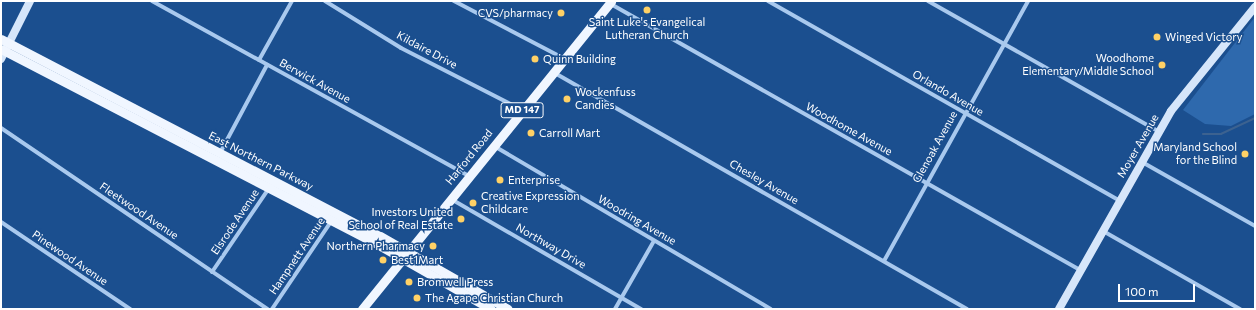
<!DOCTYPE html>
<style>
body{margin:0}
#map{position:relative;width:1256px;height:310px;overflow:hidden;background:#1b4f8f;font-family:Commissioner,sans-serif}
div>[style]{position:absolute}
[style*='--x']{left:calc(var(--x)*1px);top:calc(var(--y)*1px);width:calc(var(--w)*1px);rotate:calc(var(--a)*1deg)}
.green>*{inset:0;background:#2e69ad}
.stream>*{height:1.5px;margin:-0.75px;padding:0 0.75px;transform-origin:0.75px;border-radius:0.75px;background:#3c6290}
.street>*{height:4px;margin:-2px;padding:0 2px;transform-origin:2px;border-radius:2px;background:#a9c9ee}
.secondary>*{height:8px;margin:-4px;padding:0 4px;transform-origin:4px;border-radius:4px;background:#d6e6fa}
.primary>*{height:9px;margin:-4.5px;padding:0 4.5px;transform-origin:4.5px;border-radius:4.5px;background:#f0f6ff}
.dots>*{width:11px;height:11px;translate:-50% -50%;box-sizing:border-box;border:2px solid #1b4f8f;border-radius:50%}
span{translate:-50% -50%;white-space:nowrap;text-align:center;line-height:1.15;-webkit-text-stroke:3px #1b4f8f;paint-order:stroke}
.shield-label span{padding:1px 3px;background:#1b4f8f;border:1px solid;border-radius:3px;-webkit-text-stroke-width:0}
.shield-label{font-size:10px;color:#fff;font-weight:700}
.poi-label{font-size:11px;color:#fff}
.right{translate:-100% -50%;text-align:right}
.left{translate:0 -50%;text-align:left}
.street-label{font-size:11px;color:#fff}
.frame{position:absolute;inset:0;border:2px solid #fff;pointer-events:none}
.scale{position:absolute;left:1118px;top:284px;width:77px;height:18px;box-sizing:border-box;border:2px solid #fff;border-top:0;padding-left:5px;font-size:12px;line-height:14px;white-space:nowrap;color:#fff;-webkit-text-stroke:3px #1b4f8f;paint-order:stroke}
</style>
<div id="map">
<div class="green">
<div style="clip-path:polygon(1255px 17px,1255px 114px,1231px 126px,1205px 124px,1183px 110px)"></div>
</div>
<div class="stream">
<div style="--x:1203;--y:134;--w:18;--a:0"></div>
<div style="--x:1221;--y:134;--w:38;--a:-25"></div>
</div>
<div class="street">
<div style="--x:152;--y:1;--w:362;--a:28.9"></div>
<div style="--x:325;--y:1;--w:89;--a:31.7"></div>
<div style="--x:401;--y:48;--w:136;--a:27.1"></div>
<div style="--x:454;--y:1;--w:123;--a:27.6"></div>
<div style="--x:768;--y:1;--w:403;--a:29.6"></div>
<div style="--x:928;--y:1;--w:264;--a:29.5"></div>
<div style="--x:609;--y:3;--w:541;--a:29.55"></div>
<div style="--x:259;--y:60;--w:68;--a:-60.8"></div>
<div style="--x:553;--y:72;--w:477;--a:29.8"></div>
<div style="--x:1;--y:128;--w:322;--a:34.2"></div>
<div style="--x:494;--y:146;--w:321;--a:30.5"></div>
<div style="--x:220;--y:153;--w:100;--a:-61.9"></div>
<div style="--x:1142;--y:162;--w:130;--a:29.5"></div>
<div style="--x:451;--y:199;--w:220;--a:30.1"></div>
<div style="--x:1;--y:222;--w:156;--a:34"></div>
<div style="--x:1103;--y:231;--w:158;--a:29.7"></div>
<div style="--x:884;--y:261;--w:297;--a:-61"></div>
<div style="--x:212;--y:272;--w:102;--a:-55.8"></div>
<div style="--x:272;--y:309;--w:107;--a:-56"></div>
<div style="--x:615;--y:309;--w:78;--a:-60.2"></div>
</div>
<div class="secondary">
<div style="--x:1;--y:59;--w:65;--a:-63.4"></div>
<div style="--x:1059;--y:309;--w:227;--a:-60.5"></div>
<div style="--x:1171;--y:111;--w:134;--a:-51.1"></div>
</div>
<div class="primary">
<div style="--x:1;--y:39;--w:427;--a:27.5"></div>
<div style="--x:380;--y:236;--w:147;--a:29.7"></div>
<div style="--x:1;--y:49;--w:416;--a:27.4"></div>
<div style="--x:370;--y:240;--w:139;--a:29.7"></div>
<div style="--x:362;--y:309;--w:396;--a:-51"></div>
</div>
<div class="dots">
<div style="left:647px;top:10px;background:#ffd166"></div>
<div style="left:561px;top:13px;background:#ffd166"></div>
<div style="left:1157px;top:37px;background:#ffd166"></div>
<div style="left:535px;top:59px;background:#ffd166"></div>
<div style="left:1162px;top:65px;background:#ffd166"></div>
<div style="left:567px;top:99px;background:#ffd166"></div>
<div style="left:531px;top:133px;background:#ffd166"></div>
<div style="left:1245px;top:154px;background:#ffd166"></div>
<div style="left:500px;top:180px;background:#ffd166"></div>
<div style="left:473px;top:203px;background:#ffd166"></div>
<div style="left:461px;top:219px;background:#ffd166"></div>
<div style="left:433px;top:246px;background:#ffd166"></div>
<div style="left:383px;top:260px;background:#ffd166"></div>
<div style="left:409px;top:282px;background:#ffd166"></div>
<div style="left:417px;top:298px;background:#ffd166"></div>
</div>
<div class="shield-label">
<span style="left:522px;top:110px">MD 147</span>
</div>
<div class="poi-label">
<span class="right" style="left:553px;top:13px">CVS/pharmacy</span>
<span style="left:647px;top:29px">Saint Luke's Evangelical<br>Lutheran Church</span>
<span class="left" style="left:1165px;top:37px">Winged Victory</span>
<span class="left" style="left:543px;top:59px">Quinn Building</span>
<span class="right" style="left:1154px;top:65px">Woodhome<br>Elementary/Middle School</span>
<span class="left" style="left:575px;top:99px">Wockenfuss<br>Candies</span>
<span class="left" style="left:539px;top:133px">Carroll Mart</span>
<span class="right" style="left:1237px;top:154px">Maryland School<br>for the Blind</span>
<span class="left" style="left:508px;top:180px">Enterprise</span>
<span class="left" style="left:481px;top:203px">Creative Expression<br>Childcare</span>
<span class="right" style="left:453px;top:219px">Investors United<br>School of Real Estate</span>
<span class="right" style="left:425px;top:246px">Northern Pharmacy</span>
<span class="left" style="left:391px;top:260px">Best1Mart</span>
<span class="left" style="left:417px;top:282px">Bromwell Press</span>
<span class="left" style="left:425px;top:298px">The Agape Christian Church</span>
</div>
<div class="street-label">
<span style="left:427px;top:50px;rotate:28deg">Kildaire Drive</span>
<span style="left:315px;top:81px;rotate:29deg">Berwick Avenue</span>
<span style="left:948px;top:93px;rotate:30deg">Orlando Avenue</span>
<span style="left:849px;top:129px;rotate:29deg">Woodhome Avenue</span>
<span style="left:1138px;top:146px;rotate:-60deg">Moyer Avenue</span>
<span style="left:935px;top:147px;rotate:-61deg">Glenoak Avenue</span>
<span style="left:469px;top:157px;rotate:-51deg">Harford Road</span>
<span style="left:261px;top:161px;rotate:27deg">East Northern Parkway</span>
<span style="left:764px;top:182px;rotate:30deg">Chesley Avenue</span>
<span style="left:139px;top:211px;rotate:34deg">Fleetwood Avenue</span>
<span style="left:637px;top:220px;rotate:30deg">Woodring Avenue</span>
<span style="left:235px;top:222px;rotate:-56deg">Elsrode Avenue</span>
<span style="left:551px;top:246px;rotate:30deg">Northway Drive</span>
<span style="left:297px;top:256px;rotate:-56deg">Hampnett Avenue</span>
<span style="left:70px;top:258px;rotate:34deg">Pinewood Avenue</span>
</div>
<div class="frame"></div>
<div class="scale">100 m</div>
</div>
